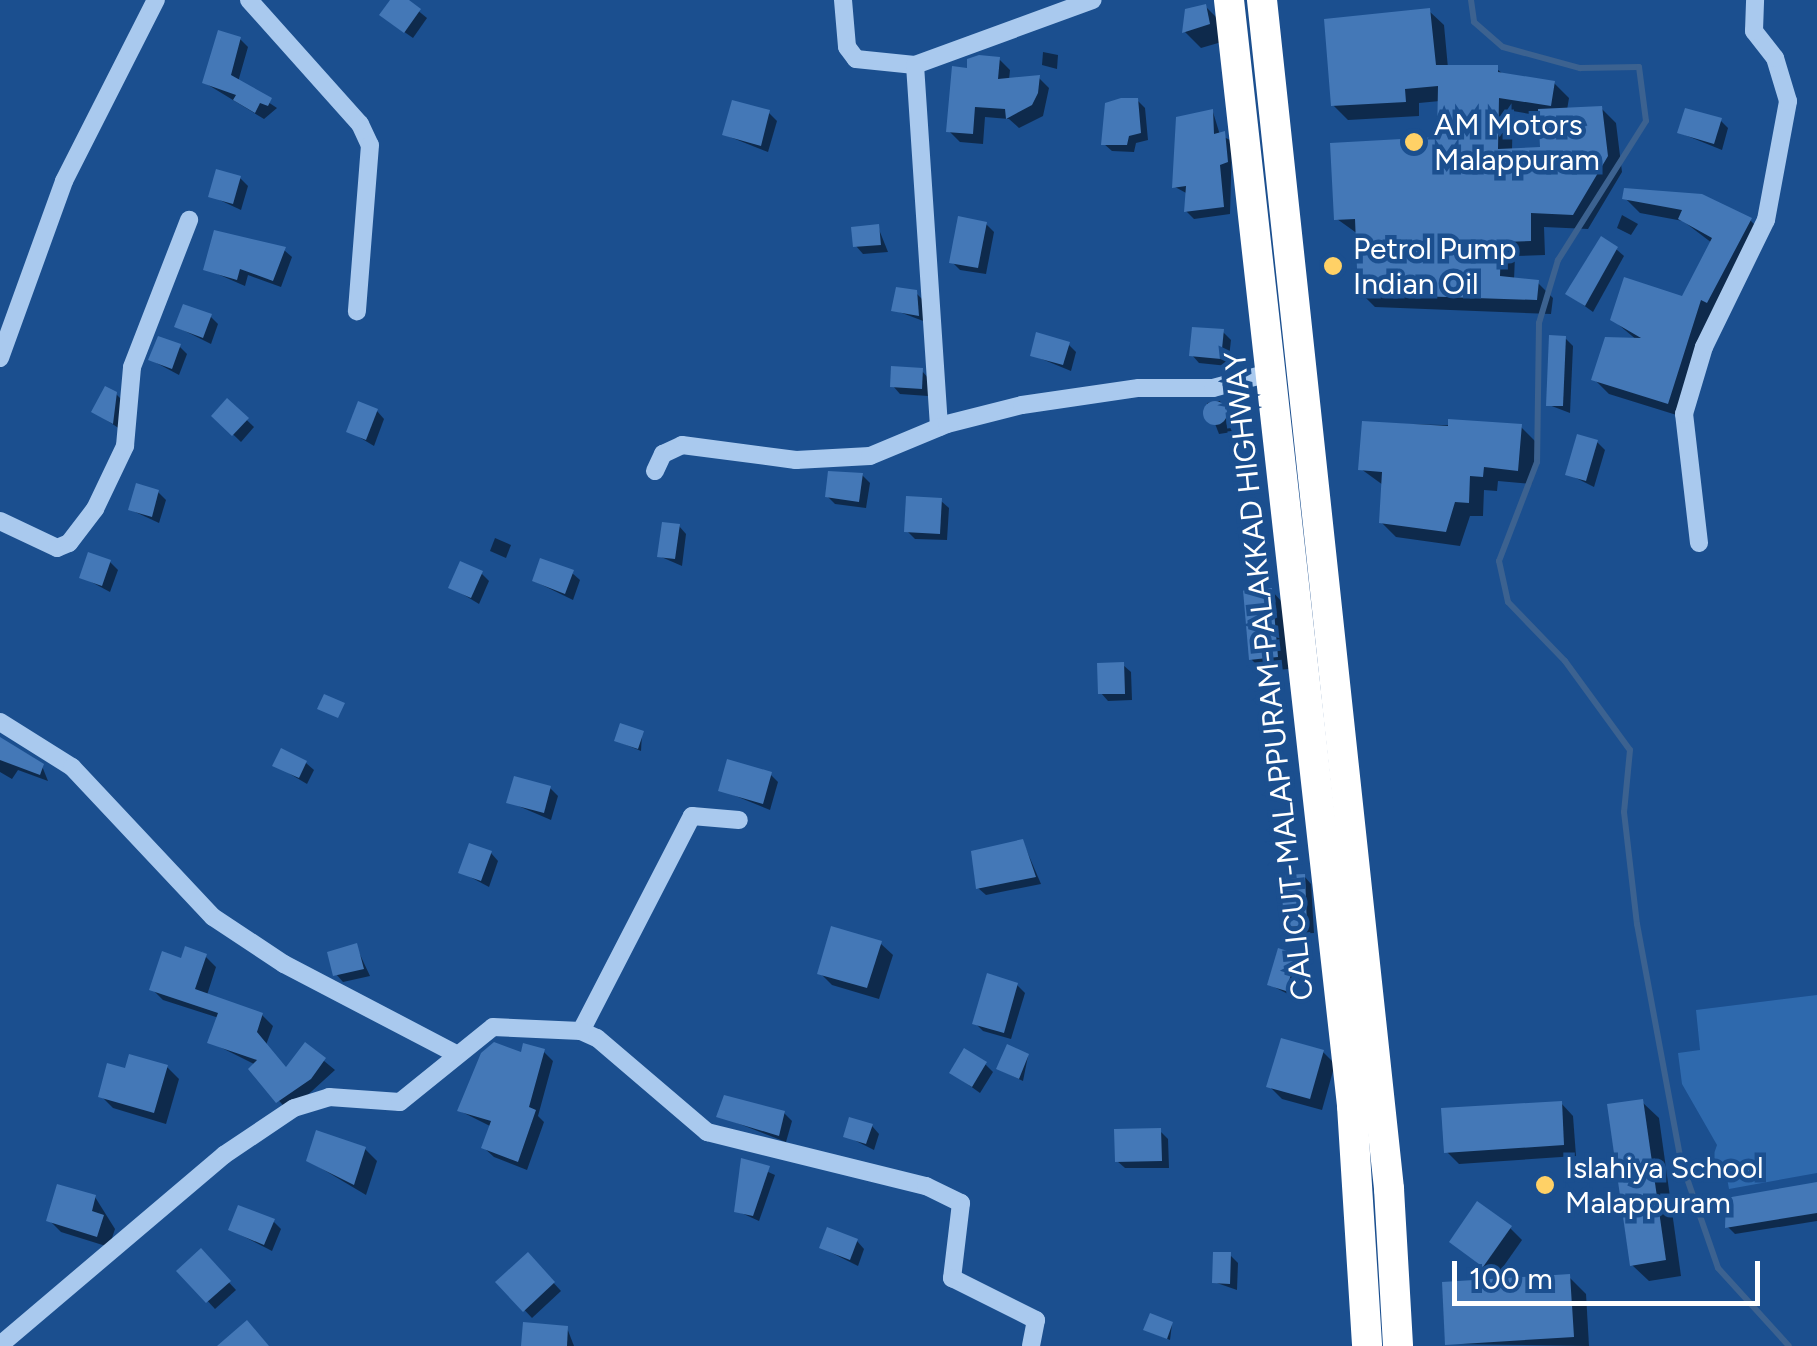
<!DOCTYPE html>
<style>
body{margin:0}
#map{position:relative;width:1817px;height:1346px;overflow:hidden;background:#1b4f8f;font-family:Figtree,sans-serif}
div>[style]{position:absolute}
[style*='--x']{left:calc(var(--x)*1px);top:calc(var(--y)*1px);width:calc(var(--w)*1px);rotate:calc(var(--a)*1deg)}
.green>*{inset:0;background:#2e69ad}
.shadow>*{inset:0;background:#0007}
.stream>*{height:6px;margin:-3px;padding:0 3px;transform-origin:3px;border-radius:3px;background:#3c6290}
.building>*{inset:0;background:#4478b7}
.round{border-radius:50%}
.minor>*{height:18px;margin:-9px;padding:0 9px;transform-origin:9px;border-radius:9px;background:#a9c9ee}
.highway>*{height:30px;margin:-15px;padding:0 15px;transform-origin:15px;border-radius:15px;background:#fff}
.dots>*{width:28px;height:28px;translate:-50% -50%;box-sizing:border-box;border:5px solid #1b4f8f;border-radius:50%}
span{translate:-50% -50%;white-space:nowrap;text-align:center;line-height:1.15;-webkit-text-stroke:9px #1b4f8f;paint-order:stroke}
.poi-label{font-size:30px;color:#fff}
.left{translate:0 -50%;text-align:left}
.street-label{font-size:30px;color:#fff}
.scale{position:absolute;left:1452px;top:1261px;width:308px;height:45px;box-sizing:border-box;border:5px solid #fff;border-top:0;padding-left:12px;font-size:30px;line-height:35px;white-space:nowrap;color:#fff;-webkit-text-stroke:8px #1b4f8f;paint-order:stroke}
</style>
<div id="map">
<div class="green">
<div style="clip-path:polygon(1817px 995px,1817px 1173px,1729px 1189px,1727px 1178px,1708px 1171px,1717px 1145px,1682px 1084px,1678px 1053px,1700px 1050px,1696px 1010px)"></div>
</div>
<div class="shadow">
<div style="clip-path:polygon(393px 0,405px 0,427px 18px,413px 38px,390px 22px)"></div>
<div style="clip-path:polygon(1205px 6px,1222px 23px,1225px 41px,1201px 48px,1185px 32px)"></div>
<div style="clip-path:polygon(evenodd,1429px 11px,1444px 25px,1448px 68px,1496px 68px,1505px 76px,1554px 83px,1569px 98px,1567px 110px,1601px 108px,1616px 123px,1622px 172px,1588px 229px,1544px 227px,1545px 255px,1515px 256px,1514px 280px,1538px 283px,1553px 298px,1551px 314px,1375px 307px,1360px 292px,1358px 234px,1337px 219px,1439px 139px,1440px 101px,1419px 103px,1419px 116px,1348px 120px,1333px 105px,1429px 11px,1513px 111px,1541px 116px,1542px 149px,1512px 150px,1513px 111px)"></div>
<div style="clip-path:polygon(240px 39px,248px 47px,238px 82px,277px 108px,264px 119px,205px 83px)"></div>
<div style="clip-path:polygon(1043px 52px,1058px 55px,1057px 69px,1042px 65px)"></div>
<div style="clip-path:polygon(999px 59px,1010px 70px,1009px 80px,1039px 78px,1049px 88px,1043px 116px,1019px 128px,1009px 119px,985px 117px,983px 144px,960px 142px,949px 131px)"></div>
<div style="clip-path:polygon(1137px 100px,1145px 108px,1148px 140px,1136px 143px,1134px 152px,1112px 151px,1104px 144px)"></div>
<div style="clip-path:polygon(1213px 112px,1220px 135px,1232px 141px,1230px 214px,1194px 219px,1186px 211px,1188px 194px,1175px 187px)"></div>
<div style="clip-path:polygon(769px 113px,777px 121px,768px 152px,725px 135px)"></div>
<div style="clip-path:polygon(1721px 121px,1728px 128px,1722px 150px,1680px 133px)"></div>
<div style="clip-path:polygon(240px 178px,248px 186px,241px 210px,211px 196px)"></div>
<div style="clip-path:polygon(1625px 198px,1750px 220px,1765px 235px,1723px 317px,1683px 417px,1609px 394px,1594px 379px,1638px 341px,1613px 320px,1684px 299px,1712px 243px,1683px 221px,1640px 213px)"></div>
<div style="clip-path:polygon(1622px 215px,1638px 224px,1631px 235px,1617px 228px)"></div>
<div style="clip-path:polygon(986px 224px,994px 232px,986px 274px,960px 270px,952px 262px)"></div>
<div style="clip-path:polygon(878px 227px,888px 252px,863px 254px,856px 246px)"></div>
<div style="clip-path:polygon(1616px 249px,1624px 256px,1593px 312px,1568px 294px)"></div>
<div style="clip-path:polygon(284px 250px,292px 257px,281px 287px,248px 275px,245px 286px,206px 269px)"></div>
<div style="clip-path:polygon(916px 293px,924px 301px,926px 322px,894px 310px)"></div>
<div style="clip-path:polygon(210px 316px,218px 324px,211px 344px,177px 327px)"></div>
<div style="clip-path:polygon(1223px 332px,1231px 340px,1228px 366px,1199px 363px,1192px 355px)"></div>
<div style="clip-path:polygon(1565px 338px,1573px 346px,1570px 413px,1549px 405px)"></div>
<div style="clip-path:polygon(1068px 344px,1076px 352px,1071px 371px,1032px 355px)"></div>
<div style="clip-path:polygon(179px 346px,187px 354px,179px 375px,151px 360px)"></div>
<div style="clip-path:polygon(922px 371px,929px 379px,928px 396px,900px 394px,893px 386px)"></div>
<div style="clip-path:polygon(116px 394px,124px 402px,120px 429px,94px 412px)"></div>
<div style="clip-path:polygon(227px 401px,254px 427px,241px 442px,214px 416px)"></div>
<div style="clip-path:polygon(1220px 401px,1232px 432px,1219px 434px,1207px 403px)"></div>
<div style="clip-path:polygon(377px 411px,384px 419px,374px 446px,349px 431px)"></div>
<div style="clip-path:polygon(1364px 423px,1521px 427px,1536px 442px,1532px 484px,1498px 481px,1497px 491px,1484px 490px,1483px 516px,1470px 516px,1460px 546px,1396px 537px,1381px 522px,1383px 485px,1361px 469px)"></div>
<div style="clip-path:polygon(1597px 442px,1605px 450px,1594px 487px,1568px 474px)"></div>
<div style="clip-path:polygon(862px 475px,870px 483px,866px 508px,835px 504px,827px 496px)"></div>
<div style="clip-path:polygon(158px 492px,166px 500px,159px 523px,131px 510px)"></div>
<div style="clip-path:polygon(941px 501px,949px 508px,947px 540px,915px 539px,907px 531px)"></div>
<div style="clip-path:polygon(679px 526px,686px 534px,682px 566px,659px 556px)"></div>
<div style="clip-path:polygon(495px 538px,511px 545px,506px 558px,490px 551px)"></div>
<div style="clip-path:polygon(110px 562px,118px 570px,110px 592px,82px 577px)"></div>
<div style="clip-path:polygon(481px 573px,489px 581px,479px 604px,451px 587px)"></div>
<div style="clip-path:polygon(572px 573px,580px 580px,573px 600px,534px 581px)"></div>
<div style="clip-path:polygon(1271px 590px,1283px 603px,1289px 669px,1263px 671px,1251px 659px)"></div>
<div style="clip-path:polygon(1123px 665px,1131px 672px,1132px 700px,1108px 701px,1101px 693px)"></div>
<div style="clip-path:polygon(642px 733px,641px 751px,617px 741px)"></div>
<div style="clip-path:polygon(0 744px,42px 766px,48px 781px,18px 770px,12px 779px,0 772px)"></div>
<div style="clip-path:polygon(306px 763px,314px 770px,307px 784px,275px 765px)"></div>
<div style="clip-path:polygon(770px 774px,778px 782px,770px 810px,721px 790px)"></div>
<div style="clip-path:polygon(550px 788px,558px 796px,551px 820px,509px 802px)"></div>
<div style="clip-path:polygon(1023px 842px,1041px 884px,986px 895px,978px 888px)"></div>
<div style="clip-path:polygon(491px 853px,498px 861px,489px 887px,461px 872px)"></div>
<div style="clip-path:polygon(1304px 876px,1311px 884px,1314px 933px,1294px 934px,1286px 926px)"></div>
<div style="clip-path:polygon(880px 943px,893px 955px,879px 999px,832px 985px,820px 973px)"></div>
<div style="clip-path:polygon(356px 946px,370px 976px,343px 982px,336px 974px)"></div>
<div style="clip-path:polygon(205px 956px,216px 967px,207px 995px,262px 1015px,273px 1026px,266px 1045px,287px 1070px,306px 1046px,335px 1070px,289px 1112px,251px 1069px,256px 1065px,210px 1042px,219px 1018px,163px 1000px,152px 989px,182px 961px)"></div>
<div style="clip-path:polygon(1296px 956px,1304px 964px,1294px 997px,1270px 985px)"></div>
<div style="clip-path:polygon(1017px 985px,1025px 993px,1011px 1039px,983px 1031px,975px 1023px)"></div>
<div style="clip-path:polygon(544px 1052px,553px 1061px,538px 1116px,544px 1122px,527px 1170px,494px 1157px,484px 1148px,492px 1127px,460px 1111px,522px 1055px)"></div>
<div style="clip-path:polygon(1323px 1052px,1335px 1064px,1322px 1110px,1282px 1099px,1269px 1086px)"></div>
<div style="clip-path:polygon(1028px 1056px,1023px 1081px,998px 1069px)"></div>
<div style="clip-path:polygon(985px 1064px,993px 1072px,980px 1093px,952px 1073px)"></div>
<div style="clip-path:polygon(167px 1067px,179px 1079px,166px 1124px,113px 1108px,101px 1096px,126px 1071px)"></div>
<div style="clip-path:polygon(1642px 1102px,1659px 1118px,1681px 1276px,1649px 1281px,1632px 1265px)"></div>
<div style="clip-path:polygon(1561px 1103px,1573px 1116px,1576px 1156px,1459px 1164px,1446px 1151px)"></div>
<div style="clip-path:polygon(784px 1113px,792px 1121px,786px 1142px,719px 1116px)"></div>
<div style="clip-path:polygon(872px 1126px,879px 1134px,874px 1150px,846px 1136px)"></div>
<div style="clip-path:polygon(1160px 1131px,1168px 1139px,1169px 1168px,1125px 1168px,1117px 1161px)"></div>
<div style="clip-path:polygon(365px 1149px,377px 1161px,366px 1195px,309px 1161px)"></div>
<div style="clip-path:polygon(743px 1161px,775px 1175px,759px 1221px,737px 1211px)"></div>
<div style="clip-path:polygon(1817px 1185px,1817px 1221px,1735px 1234px,1727px 1226px)"></div>
<div style="clip-path:polygon(95px 1197px,115px 1229px,109px 1247px,61px 1232px,49px 1220px)"></div>
<div style="clip-path:polygon(273px 1221px,281px 1229px,272px 1251px,231px 1230px)"></div>
<div style="clip-path:polygon(1510px 1228px,1522px 1240px,1496px 1277px,1452px 1242px)"></div>
<div style="clip-path:polygon(857px 1241px,864px 1249px,858px 1266px,822px 1248px)"></div>
<div style="clip-path:polygon(201px 1252px,236px 1290px,215px 1309px,180px 1271px)"></div>
<div style="clip-path:polygon(528px 1255px,561px 1291px,532px 1318px,498px 1282px)"></div>
<div style="clip-path:polygon(1230px 1255px,1238px 1263px,1237px 1290px,1214px 1282px)"></div>
<div style="clip-path:polygon(1569px 1277px,1586px 1294px,1589px 1346px,1447px 1344px)"></div>
<div style="clip-path:polygon(1172px 1324px,1170px 1340px,1146px 1330px)"></div>
<div style="clip-path:polygon(567px 1328px,574px 1346px,524px 1346px)"></div>
</div>
<div class="stream">
<div style="--x:1471;--y:0;--w:22;--a:82"></div>
<div style="--x:1474;--y:22;--w:38;--a:41"></div>
<div style="--x:1503;--y:47;--w:80;--a:15.3"></div>
<div style="--x:1580;--y:68;--w:59;--a:-1"></div>
<div style="--x:1639;--y:67;--w:54;--a:82.6"></div>
<div style="--x:1646;--y:121;--w:165;--a:122.3"></div>
<div style="--x:1558;--y:260;--w:66;--a:106.8"></div>
<div style="--x:1539;--y:323;--w:139;--a:90.8"></div>
<div style="--x:1537;--y:462;--w:106;--a:111"></div>
<div style="--x:1499;--y:561;--w:42;--a:77.6"></div>
<div style="--x:1508;--y:602;--w:82;--a:46"></div>
<div style="--x:1565;--y:661;--w:110;--a:53.9"></div>
<div style="--x:1630;--y:750;--w:62;--a:95.5"></div>
<div style="--x:1624;--y:812;--w:113;--a:83.4"></div>
<div style="--x:1637;--y:924;--w:241;--a:79.5"></div>
<div style="--x:1681;--y:1161;--w:113;--a:70.9"></div>
<div style="--x:1718;--y:1268;--w:105;--a:47.7"></div>
</div>
<div class="building">
<div style="clip-path:polygon(390px 0,409px 0,421px 9px,404px 33px,379px 15px)"></div>
<div style="clip-path:polygon(1206px 4px,1210px 24px,1182px 33px,1185px 9px)"></div>
<div style="clip-path:polygon(1430px 8px,1436px 65px,1498px 65px,1498px 72px,1555px 81px,1551px 106px,1499px 98px,1498px 149px,1540px 147px,1538px 109px,1602px 106px,1608px 156px,1573px 215px,1531px 213px,1531px 241px,1501px 242px,1500px 276px,1539px 280px,1537px 300px,1358px 294px,1355px 219px,1334px 220px,1330px 143px,1437px 137px,1438px 86px,1405px 89px,1406px 102px,1331px 106px,1324px 19px)"></div>
<div style="clip-path:polygon(218px 30px,241px 37px,231px 75px,272px 98px,268px 106px,260px 103px,255px 113px,233px 100px,236px 95px,202px 83px)"></div>
<div style="clip-path:polygon(979px 55px,1000px 57px,998px 79px,1040px 75px,1038px 93px,1032px 105px,1006px 119px,1005px 109px,975px 107px,973px 134px,946px 132px,952px 66px,967px 68px,967px 59px)"></div>
<div style="clip-path:polygon(1121px 98px,1138px 98px,1141px 133px,1129px 136px,1127px 145px,1101px 145px,1105px 103px)"></div>
<div style="clip-path:polygon(732px 100px,770px 110px,761px 146px,722px 135px)"></div>
<div style="clip-path:polygon(1685px 108px,1722px 118px,1714px 144px,1677px 133px)"></div>
<div style="clip-path:polygon(1213px 109px,1214px 134px,1225px 131px,1228px 162px,1220px 165px,1224px 207px,1184px 212px,1186px 186px,1172px 188px,1176px 117px)"></div>
<div style="clip-path:polygon(216px 169px,241px 176px,233px 204px,208px 197px)"></div>
<div style="clip-path:polygon(1624px 188px,1702px 194px,1752px 218px,1707px 303px,1701px 300px,1668px 404px,1591px 380px,1605px 337px,1641px 338px,1610px 320px,1624px 277px,1682px 296px,1712px 238px,1678px 219px,1682px 210px,1622px 199px)"></div>
<div style="clip-path:polygon(958px 216px,987px 222px,978px 268px,949px 263px)"></div>
<div style="clip-path:polygon(879px 224px,881px 245px,853px 247px,851px 227px)"></div>
<div style="clip-path:polygon(214px 230px,286px 247px,273px 281px,240px 269px,237px 280px,203px 270px)"></div>
<div style="clip-path:polygon(1601px 236px,1618px 247px,1585px 306px,1565px 294px)"></div>
<div style="clip-path:polygon(896px 287px,917px 290px,919px 316px,891px 311px)"></div>
<div style="clip-path:polygon(183px 304px,212px 314px,203px 338px,174px 327px)"></div>
<div style="clip-path:polygon(1192px 327px,1224px 329px,1221px 359px,1189px 356px)"></div>
<div style="clip-path:polygon(1036px 332px,1070px 342px,1063px 365px,1030px 356px)"></div>
<div style="clip-path:polygon(1549px 335px,1566px 336px,1563px 406px,1546px 406px)"></div>
<div style="clip-path:polygon(158px 336px,181px 344px,172px 369px,148px 360px)"></div>
<div style="clip-path:polygon(891px 366px,923px 368px,922px 389px,890px 387px)"></div>
<div style="clip-path:polygon(105px 386px,117px 392px,113px 424px,91px 412px)"></div>
<div style="clip-path:polygon(227px 398px,249px 418px,232px 436px,211px 416px)"></div>
<div style="clip-path:polygon(358px 401px,378px 409px,366px 440px,346px 432px)"></div>
<div class="round" style="left:1203px;top:401px;width:24px;height:24px"></div>
<div style="clip-path:polygon(1448px 419px,1522px 424px,1518px 471px,1484px 467px,1483px 477px,1470px 476px,1469px 503px,1455px 502px,1446px 532px,1379px 523px,1382px 472px,1358px 470px,1362px 421px,1448px 426px)"></div>
<div style="clip-path:polygon(1577px 434px,1598px 440px,1586px 481px,1565px 475px)"></div>
<div style="clip-path:polygon(828px 471px,863px 473px,859px 502px,825px 497px)"></div>
<div style="clip-path:polygon(136px 483px,159px 490px,152px 517px,128px 510px)"></div>
<div style="clip-path:polygon(906px 496px,942px 498px,940px 534px,904px 532px)"></div>
<div style="clip-path:polygon(662px 522px,680px 524px,675px 559px,657px 557px)"></div>
<div style="clip-path:polygon(88px 552px,111px 560px,102px 586px,79px 578px)"></div>
<div style="clip-path:polygon(540px 558px,574px 570px,565px 594px,532px 581px)"></div>
<div style="clip-path:polygon(460px 561px,483px 571px,471px 598px,448px 588px)"></div>
<div style="clip-path:polygon(1272px 588px,1278px 657px,1249px 660px,1243px 590px)"></div>
<div style="clip-path:polygon(1124px 662px,1125px 694px,1098px 694px,1097px 663px)"></div>
<div style="clip-path:polygon(324px 694px,345px 703px,338px 718px,317px 709px)"></div>
<div style="clip-path:polygon(620px 723px,644px 731px,638px 749px,614px 741px)"></div>
<div style="clip-path:polygon(0 737px,44px 764px,40px 775px,0 760px)"></div>
<div style="clip-path:polygon(281px 748px,307px 761px,299px 778px,272px 766px)"></div>
<div style="clip-path:polygon(727px 759px,772px 772px,763px 804px,718px 791px)"></div>
<div style="clip-path:polygon(514px 776px,551px 786px,544px 813px,506px 803px)"></div>
<div style="clip-path:polygon(1023px 839px,1036px 877px,976px 889px,971px 851px)"></div>
<div style="clip-path:polygon(469px 843px,492px 851px,481px 881px,458px 873px)"></div>
<div style="clip-path:polygon(1305px 874px,1307px 926px,1284px 927px,1281px 875px)"></div>
<div style="clip-path:polygon(831px 926px,882px 941px,867px 988px,817px 974px)"></div>
<div style="clip-path:polygon(357px 943px,364px 969px,333px 976px,327px 952px)"></div>
<div style="clip-path:polygon(185px 946px,207px 954px,195px 989px,263px 1013px,257px 1032px,286px 1067px,305px 1042px,326px 1058px,311px 1079px,276px 1103px,248px 1069px,257px 1060px,207px 1043px,218px 1013px,149px 990px,162px 951px,181px 958px)"></div>
<div style="clip-path:polygon(1278px 948px,1297px 954px,1286px 991px,1267px 985px)"></div>
<div style="clip-path:polygon(987px 973px,1018px 983px,1004px 1033px,972px 1024px)"></div>
<div style="clip-path:polygon(1281px 1038px,1324px 1050px,1310px 1099px,1266px 1087px)"></div>
<div style="clip-path:polygon(494px 1042px,521px 1052px,523px 1043px,545px 1049px,529px 1107px,536px 1110px,518px 1162px,481px 1148px,491px 1121px,457px 1111px,481px 1053px)"></div>
<div style="clip-path:polygon(1007px 1044px,1029px 1054px,1019px 1079px,996px 1069px)"></div>
<div style="clip-path:polygon(964px 1048px,987px 1062px,972px 1087px,949px 1073px)"></div>
<div style="clip-path:polygon(129px 1054px,168px 1065px,154px 1113px,98px 1097px,107px 1063px,125px 1068px)"></div>
<div style="clip-path:polygon(724px 1095px,785px 1111px,779px 1136px,716px 1117px)"></div>
<div style="clip-path:polygon(1643px 1099px,1666px 1260px,1630px 1266px,1607px 1104px)"></div>
<div style="clip-path:polygon(1562px 1101px,1564px 1145px,1444px 1153px,1441px 1108px)"></div>
<div style="clip-path:polygon(849px 1117px,873px 1124px,866px 1144px,843px 1137px)"></div>
<div style="clip-path:polygon(1161px 1128px,1162px 1161px,1115px 1162px,1114px 1129px)"></div>
<div style="clip-path:polygon(316px 1130px,366px 1147px,354px 1185px,306px 1161px)"></div>
<div style="clip-path:polygon(741px 1158px,770px 1166px,753px 1216px,734px 1212px)"></div>
<div style="clip-path:polygon(1817px 1182px,1817px 1213px,1725px 1228px,1726px 1198px)"></div>
<div style="clip-path:polygon(57px 1184px,96px 1195px,92px 1211px,104px 1215px,97px 1237px,46px 1221px)"></div>
<div style="clip-path:polygon(1477px 1201px,1512px 1226px,1483px 1267px,1449px 1242px)"></div>
<div style="clip-path:polygon(238px 1205px,275px 1219px,264px 1245px,228px 1230px)"></div>
<div style="clip-path:polygon(827px 1227px,858px 1239px,850px 1260px,819px 1248px)"></div>
<div style="clip-path:polygon(201px 1248px,231px 1281px,206px 1303px,176px 1271px)"></div>
<div style="clip-path:polygon(528px 1252px,555px 1282px,523px 1312px,495px 1282px)"></div>
<div style="clip-path:polygon(1213px 1252px,1231px 1252px,1230px 1284px,1212px 1283px)"></div>
<div style="clip-path:polygon(1570px 1274px,1574px 1337px,1445px 1345px,1442px 1282px)"></div>
<div style="clip-path:polygon(1150px 1313px,1173px 1322px,1167px 1339px,1143px 1330px)"></div>
<div style="clip-path:polygon(247px 1320px,269px 1346px,217px 1346px)"></div>
<div style="clip-path:polygon(523px 1322px,568px 1326px,567px 1346px,521px 1346px)"></div>
</div>
<div class="minor">
<div style="--x:249;--y:0;--w:166;--a:48.2"></div>
<div style="--x:360;--y:124;--w:23;--a:65"></div>
<div style="--x:370;--y:145;--w:167;--a:94.5"></div>
<div style="--x:843;--y:0;--w:47;--a:85.1"></div>
<div style="--x:847;--y:47;--w:15;--a:53"></div>
<div style="--x:856;--y:59;--w:59;--a:5.8"></div>
<div style="--x:915;--y:65;--w:189;--a:-20.1"></div>
<div style="--x:915;--y:65;--w:363;--a:86.2"></div>
<div style="--x:0;--y:358;--w:188;--a:-70.1"></div>
<div style="--x:64;--y:181;--w:203;--a:-63.1"></div>
<div style="--x:655;--y:471;--w:19;--a:-65"></div>
<div style="--x:663;--y:454;--w:21;--a:-25"></div>
<div style="--x:682;--y:445;--w:115;--a:7.5"></div>
<div style="--x:796;--y:460;--w:74;--a:-3.1"></div>
<div style="--x:870;--y:456;--w:83;--a:-22.6"></div>
<div style="--x:947;--y:424;--w:77;--a:-14.2"></div>
<div style="--x:1022;--y:405;--w:118;--a:-8.3"></div>
<div style="--x:1139;--y:388;--w:74;--a:0"></div>
<div style="--x:1213;--y:388;--w:58;--a:-15"></div>
<div style="--x:0;--y:521;--w:63;--a:25.3"></div>
<div style="--x:57;--y:548;--w:13;--a:-23"></div>
<div style="--x:69;--y:543;--w:43;--a:-52.6"></div>
<div style="--x:95;--y:509;--w:70;--a:-64.5"></div>
<div style="--x:125;--y:446;--w:79;--a:-84.9"></div>
<div style="--x:132;--y:367;--w:158;--a:-68.8"></div>
<div style="--x:1699;--y:543;--w:130;--a:-96.6"></div>
<div style="--x:1684;--y:414;--w:70;--a:-73.4"></div>
<div style="--x:1704;--y:347;--w:141;--a:-64"></div>
<div style="--x:1766;--y:220;--w:121;--a:-79.5"></div>
<div style="--x:1788;--y:101;--w:45;--a:-106.8"></div>
<div style="--x:1775;--y:58;--w:34;--a:-128"></div>
<div style="--x:1754;--y:31;--w:31;--a:-88"></div>
<div style="--x:0;--y:722;--w:85;--a:32"></div>
<div style="--x:72;--y:767;--w:206;--a:46.8"></div>
<div style="--x:213;--y:917;--w:85;--a:33.5"></div>
<div style="--x:284;--y:964;--w:194;--a:27.6"></div>
<div style="--x:581;--y:1031;--w:242;--a:-62.7"></div>
<div style="--x:692;--y:816;--w:47;--a:4.9"></div>
<div style="--x:0;--y:1345;--w:294;--a:-40.3"></div>
<div style="--x:224;--y:1155;--w:84;--a:-33.9"></div>
<div style="--x:294;--y:1108;--w:37;--a:-17"></div>
<div style="--x:329;--y:1097;--w:71;--a:4"></div>
<div style="--x:400;--y:1102;--w:119;--a:-38.9"></div>
<div style="--x:493;--y:1027;--w:88;--a:2.6"></div>
<div style="--x:581;--y:1031;--w:17;--a:24"></div>
<div style="--x:597;--y:1038;--w:145;--a:40.5"></div>
<div style="--x:707;--y:1132;--w:226;--a:13.9"></div>
<div style="--x:926;--y:1186;--w:39;--a:26"></div>
<div style="--x:961;--y:1203;--w:76;--a:96.8"></div>
<div style="--x:952;--y:1278;--w:94;--a:26.6"></div>
<div style="--x:1036;--y:1320;--w:26;--a:101"></div>
</div>
<div class="highway">
<div style="--x:1229;--y:0;--w:1113;--a:83.65"></div>
<div style="--x:1352;--y:1106;--w:240;--a:86.4"></div>
<div style="--x:1262;--y:0;--w:1196;--a:83.9"></div>
<div style="--x:1389;--y:1189;--w:157;--a:86.7"></div>
</div>
<div class="dots">
<div style="left:1414px;top:142px;background:#ffd166"></div>
<div style="left:1333px;top:266px;background:#ffd166"></div>
<div style="left:1545px;top:1185px;background:#ffd166"></div>
</div>
<div class="poi-label">
<span class="left" style="left:1434px;top:142px">AM Motors<br>Malappuram</span>
<span class="left" style="left:1353px;top:266px">Petrol Pump<br>Indian Oil</span>
<span class="left" style="left:1565px;top:1185px">Islahiya School<br>Malappuram</span>
</div>
<div class="street-label">
<span style="left:1269px;top:676px;rotate:-96deg">CALICUT-MALAPPURAM-PALAKKAD HIGHWAY</span>
</div>
<div class="scale">100 m</div>
</div>
